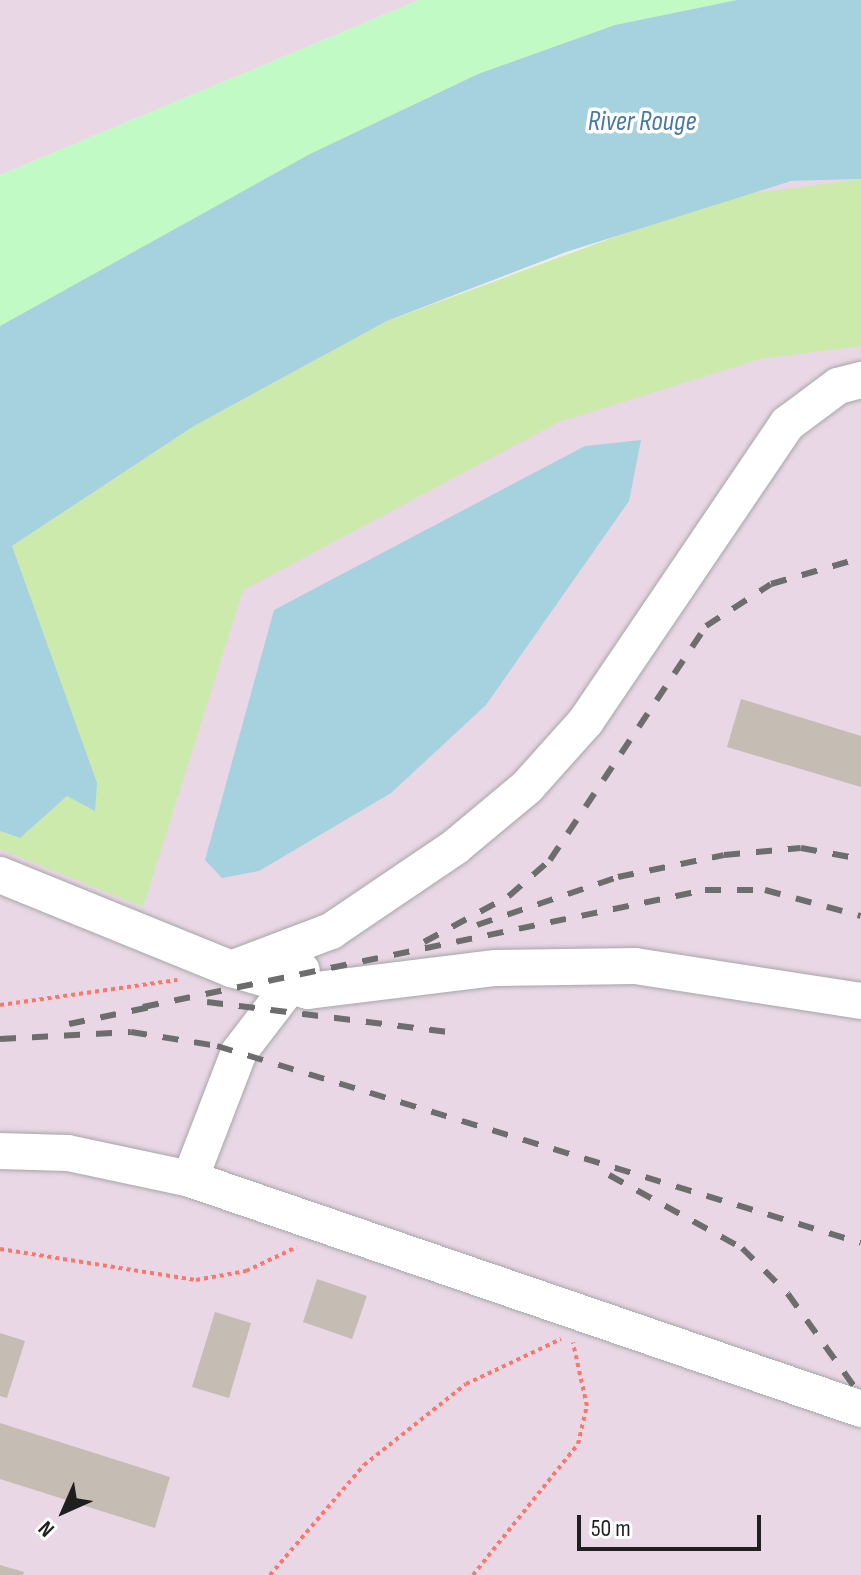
<!DOCTYPE html>
<style>
body{margin:0}
#map{position:relative;width:861px;height:1575px;overflow:hidden;background:#f0ece5;font-family:"Sofia Sans Condensed",sans-serif}
div>[style]{position:absolute}
[style*='--x']{left:calc(var(--x)*1px);top:calc(var(--y)*1px);width:calc(var(--w)*1px);rotate:calc(var(--a)*1deg)}
.industrial>*{inset:0;background:#e9d7e6}
.grass>*{inset:0;background:#cbeaab}
.park>*{inset:0;background:#c2fac6}
.water>*{inset:0;background:#a5d2de}
.building>*{inset:0;background:#c5bcb4}
.path>*{height:4px;margin-top:-2px;transform-origin:0;background:repeating-linear-gradient(90deg,#fa786b 0 4px,transparent 0 8px)}
.roads{filter:drop-shadow(0 0 2px #a6a6a6) drop-shadow(0 0 2px #a6a6a6)}
.minor>*{height:36px;margin:-18px;padding:0 18px;transform-origin:18px;border-radius:18px;background:#fff}
.rail>*{height:6px;margin-top:-3px;transform-origin:0;background:repeating-linear-gradient(90deg,#6d6d6d 0 16px,transparent 0 32px)}
span{translate:-50% -50%;white-space:nowrap;text-align:center;line-height:1.15;-webkit-text-stroke:7px #fff;paint-order:stroke}
.water-label{font-size:28px;color:#4779a8;font-style:italic}
.north{position:absolute;left:24px;top:1471px;width:80px;height:80px;-webkit-text-stroke:6px #fff;paint-order:stroke;rotate:225deg;font-size:22px;font-weight:700;line-height:32px;text-align:center;color:#1f1f1f}
.north::after{content:'';display:block;margin:auto;width:28px;height:36px;background:#1f1f1f;clip-path:polygon(50% 0,100% 100%,50% 72%,0 100%)}
.scale{position:absolute;left:577px;top:1515px;width:184px;height:36px;box-sizing:border-box;border:4px solid #1f1f1f;border-top:0;padding-left:10px;font-size:24px;line-height:28px;white-space:nowrap;color:#1f1f1f;-webkit-text-stroke:6px #fff;paint-order:stroke}
</style>
<div id="map">
<div class="industrial">
<div style="clip-path:polygon(0 0,419px 0,0 175px)"></div>
<div style="clip-path:polygon(861px 179px,861px 1575px,0 1575px,0 831px,20px 838px,12px 546px,692px 201px,791px 181px)"></div>
</div>
<div class="grass">
<div style="clip-path:polygon(861px 179px,861px 346px,760px 359px,559px 422px,243px 590px,143px 907px,0 849px,0 831px,20px 838px,67px 796px,97px 784px,12px 546px,194px 426px,387px 321px,650px 224px,692px 201px)"></div>
</div>
<div class="park">
<div style="clip-path:polygon(419px 0,737px 0,615px 25px,478px 74px,323px 148px,0 326px,0 175px)"></div>
</div>
<div class="water">
<div style="clip-path:polygon(737px 0,861px 0,861px 179px,791px 181px,566px 252px,387px 321px,194px 426px,12px 546px,97px 783px,95px 811px,67px 796px,20px 838px,0 831px,0 326px,310px 154px,478px 74px,615px 25px)"></div>
<div style="clip-path:polygon(641px 440px,629px 501px,486px 705px,391px 793px,259px 871px,222px 878px,205px 860px,274px 610px,585px 446px)"></div>
</div>
<div class="building">
<div style="clip-path:polygon(741px 699px,861px 736px,861px 787px,727px 747px)"></div>
<div style="clip-path:polygon(317px 1279px,367px 1296px,352px 1339px,303px 1322px)"></div>
<div style="clip-path:polygon(215px 1312px,251px 1323px,229px 1398px,192px 1387px)"></div>
<div style="clip-path:polygon(0 1333px,25px 1341px,7px 1398px,0 1396px)"></div>
<div style="clip-path:polygon(0 1423px,170px 1477px,155px 1528px,0 1479px)"></div>
<div style="clip-path:polygon(0 1565px,24px 1572px,23px 1575px,0 1575px)"></div>
</div>
<div class="path">
<div style="--x:0;--y:1005;--w:179;--a:-8"></div>
<div style="--x:0;--y:1249;--w:198;--a:9"></div>
<div style="--x:196;--y:1280;--w:51;--a:-10.2"></div>
<div style="--x:246;--y:1271;--w:56;--a:-25.2"></div>
<div style="--x:270;--y:1575;--w:145;--a:-49.5"></div>
<div style="--x:364;--y:1465;--w:130;--a:-38.5"></div>
<div style="--x:466;--y:1384;--w:105;--a:-25.3"></div>
<div style="--x:473;--y:1575;--w:168;--a:-51.3"></div>
<div style="--x:578;--y:1444;--w:39;--a:-77"></div>
<div style="--x:587;--y:1406;--w:65;--a:-102.5"></div>
</div>
<div class="roads">
<div class="minor">
<div style="--x:0;--y:875;--w:249;--a:22.1"></div>
<div style="--x:231;--y:969;--w:80;--a:15.9"></div>
<div style="--x:308;--y:991;--w:189;--a:-7"></div>
<div style="--x:496;--y:968;--w:139;--a:-0.8"></div>
<div style="--x:635;--y:966;--w:229;--a:8.8"></div>
<div style="--x:231;--y:969;--w:107;--a:-20.8"></div>
<div style="--x:331;--y:931;--w:150;--a:-34.1"></div>
<div style="--x:455;--y:847;--w:94;--a:-39.8"></div>
<div style="--x:527;--y:787;--w:89;--a:-48.2"></div>
<div style="--x:586;--y:721;--w:359;--a:-55.9"></div>
<div style="--x:787;--y:424;--w:64;--a:-36.7"></div>
<div style="--x:838;--y:386;--w:24;--a:-15"></div>
<div style="--x:0;--y:1151;--w:68;--a:1.7"></div>
<div style="--x:68;--y:1153;--w:125;--a:12"></div>
<div style="--x:190;--y:1179;--w:709;--a:18.92"></div>
<div style="--x:190;--y:1179;--w:136;--a:-68.9"></div>
<div style="--x:239;--y:1052;--w:103;--a:-52.5"></div>
</div>
</div>
<div class="rail">
<div style="--x:477;--y:925;--w:149;--a:-18.8"></div>
<div style="--x:618;--y:877;--w:108;--a:-11.7"></div>
<div style="--x:724;--y:855;--w:77;--a:-5.2"></div>
<div style="--x:801;--y:848;--w:61;--a:10.4"></div>
<div style="--x:424;--y:942;--w:97;--a:-28.4"></div>
<div style="--x:509;--y:896;--w:55;--a:-41.3"></div>
<div style="--x:550;--y:860;--w:281;--a:-56.3"></div>
<div style="--x:706;--y:626;--w:77;--a:-32.9"></div>
<div style="--x:771;--y:584;--w:94;--a:-16.1"></div>
<div style="--x:207;--y:1002;--w:251;--a:7.1"></div>
<div style="--x:143;--y:1007;--w:574;--a:-11.76"></div>
<div style="--x:705;--y:890;--w:60;--a:0"></div>
<div style="--x:765;--y:890;--w:99;--a:15.2"></div>
<div style="--x:69;--y:1024;--w:88;--a:-11.8"></div>
<div style="--x:0;--y:1039;--w:131;--a:-3.1"></div>
<div style="--x:131;--y:1032;--w:87;--a:9.2"></div>
<div style="--x:217;--y:1046;--w:673;--a:17.01"></div>
<div style="--x:609;--y:1175;--w:152;--a:28.8"></div>
<div style="--x:742;--y:1248;--w:65;--a:45"></div>
<div style="--x:788;--y:1294;--w:125;--a:54.4"></div>
</div>
<div class="water-label">
<span style="left:642px;top:122px">River Rouge</span>
</div>
<div class="north">N</div>
<div class="scale">50 m</div>
</div>
